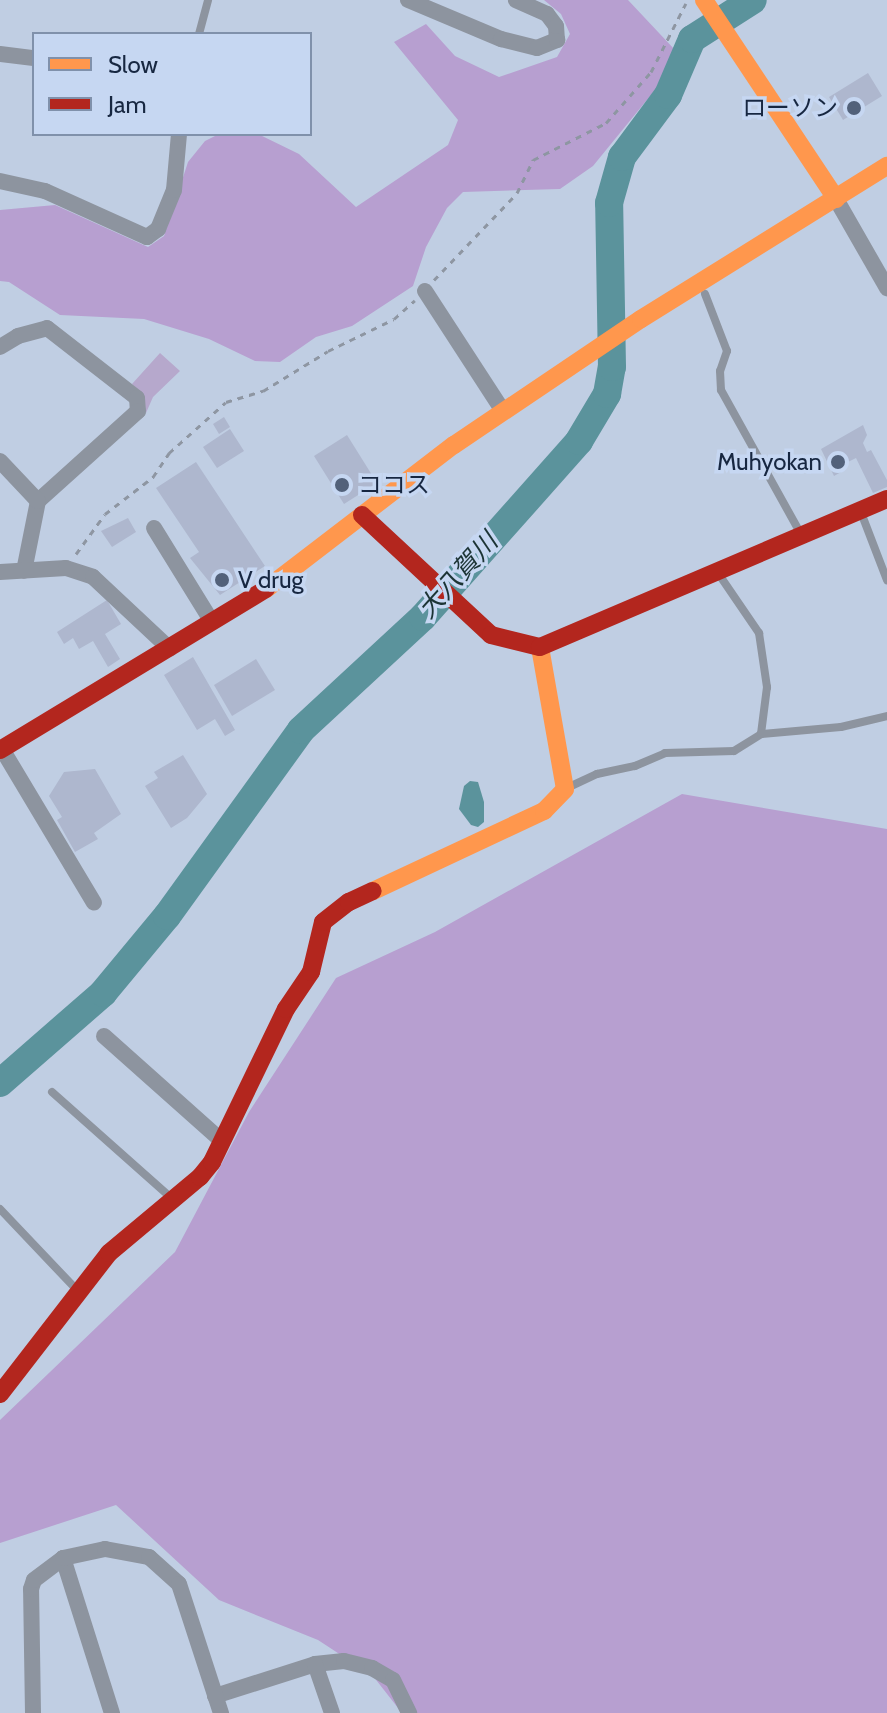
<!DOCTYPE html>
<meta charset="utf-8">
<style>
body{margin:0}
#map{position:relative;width:887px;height:1713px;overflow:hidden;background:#c0cee3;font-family:Cabin,"Noto Sans JP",sans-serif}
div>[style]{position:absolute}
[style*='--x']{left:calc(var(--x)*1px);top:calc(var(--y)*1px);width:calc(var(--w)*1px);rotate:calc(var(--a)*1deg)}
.green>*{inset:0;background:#b6a8cc}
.forest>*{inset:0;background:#b79fd0}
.water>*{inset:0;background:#5b939c}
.river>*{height:28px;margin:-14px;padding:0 14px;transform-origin:14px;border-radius:14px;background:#5b939c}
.building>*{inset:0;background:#aeb7ce}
.path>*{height:3px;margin-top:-1.5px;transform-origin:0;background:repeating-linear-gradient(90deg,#8e96a2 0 6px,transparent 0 12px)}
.lane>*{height:8px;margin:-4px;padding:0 4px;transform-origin:4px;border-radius:4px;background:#8d949f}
.street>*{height:16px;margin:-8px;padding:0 8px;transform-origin:8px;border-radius:8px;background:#8d949f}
.slow>*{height:18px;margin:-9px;padding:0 9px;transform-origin:9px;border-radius:9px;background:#ff974d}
.jam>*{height:18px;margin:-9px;padding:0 9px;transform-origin:9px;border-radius:9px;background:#b3261e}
.dots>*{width:22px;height:22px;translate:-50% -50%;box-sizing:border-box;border:4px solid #c6d7f2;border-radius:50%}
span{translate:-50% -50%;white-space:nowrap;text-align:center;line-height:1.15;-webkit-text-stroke:7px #c6d7f2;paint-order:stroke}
.poi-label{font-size:24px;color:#172741}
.right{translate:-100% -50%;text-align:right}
.left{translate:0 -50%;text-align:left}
.water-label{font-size:26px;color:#1c3435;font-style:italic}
.legend{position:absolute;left:32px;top:32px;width:280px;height:104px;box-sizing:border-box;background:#c6d7f2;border:2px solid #8091ab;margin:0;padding:10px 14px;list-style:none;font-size:24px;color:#172741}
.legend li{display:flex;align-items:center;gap:16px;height:40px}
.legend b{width:40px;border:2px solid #8091ab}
</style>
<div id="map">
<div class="green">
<div style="clip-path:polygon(160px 353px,180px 371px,153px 397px,146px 413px,142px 394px,132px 384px)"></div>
</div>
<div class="forest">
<div style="clip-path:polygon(544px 0,628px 0,675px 50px,655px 90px,593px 166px,560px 189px,463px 192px,447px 208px,426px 247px,413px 286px,352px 326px,316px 337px,280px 362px,255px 361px,209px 339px,144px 319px,60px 315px,9px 282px,0 281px,0 210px,55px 205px,148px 247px,164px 236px,188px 162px,205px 141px,219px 134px,258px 134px,299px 154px,356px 207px,448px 145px,458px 120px,394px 42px,426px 24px,455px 56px,499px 77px,557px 57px,570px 34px,561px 14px)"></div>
<div style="clip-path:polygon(682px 794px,887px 829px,887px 1713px,402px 1713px,373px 1676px,318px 1640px,219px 1600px,116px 1505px,0 1543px,0 1420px,175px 1252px,249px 1112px,336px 978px,435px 932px)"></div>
</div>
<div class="water">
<div style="clip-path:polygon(470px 781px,478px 782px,484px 802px,484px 822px,478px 827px,471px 825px,459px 809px,464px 786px)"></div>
</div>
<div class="river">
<div style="--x:0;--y:1083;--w:137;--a:-41.1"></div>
<div style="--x:103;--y:993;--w:100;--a:-50.3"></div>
<div style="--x:167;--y:916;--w:229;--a:-54.2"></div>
<div style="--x:301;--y:730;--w:166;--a:-42.8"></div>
<div style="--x:423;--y:617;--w:235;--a:-48.4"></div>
<div style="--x:579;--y:441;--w:55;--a:-59.2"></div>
<div style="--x:607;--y:394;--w:27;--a:-80"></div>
<div style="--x:612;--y:367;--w:164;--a:-91"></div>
<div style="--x:609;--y:203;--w:48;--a:-74.2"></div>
<div style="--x:622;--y:157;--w:77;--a:-53.4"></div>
<div style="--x:668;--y:95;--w:61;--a:-66.8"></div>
<div style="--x:692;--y:39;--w:72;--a:-32.6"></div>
</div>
<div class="building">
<div style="clip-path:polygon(868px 73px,882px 96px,843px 120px,829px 97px)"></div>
<div style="clip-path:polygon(224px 417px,230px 427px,219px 434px,213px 424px)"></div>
<div style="clip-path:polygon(863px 425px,867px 435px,863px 443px,867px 452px,871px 450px,887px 480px,887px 487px,873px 493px,856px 458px,840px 466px,843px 471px,834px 476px,821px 449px)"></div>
<div style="clip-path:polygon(230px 429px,244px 451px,217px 468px,203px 447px)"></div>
<div style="clip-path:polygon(347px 435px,377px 483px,344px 504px,314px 456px)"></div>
<div style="clip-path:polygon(196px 462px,265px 566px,220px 595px,190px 558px,199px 552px,156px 488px)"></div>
<div style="clip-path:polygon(128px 518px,136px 532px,112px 547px,101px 531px)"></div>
<div style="clip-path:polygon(107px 600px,121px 624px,105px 634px,120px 659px,108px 667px,93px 641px,79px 649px,73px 638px,64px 644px,57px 632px)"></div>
<div style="clip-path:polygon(193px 657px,235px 730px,225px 736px,215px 719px,197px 730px,164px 675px)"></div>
<div style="clip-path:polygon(256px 659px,275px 690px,232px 716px,214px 685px)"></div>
<div style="clip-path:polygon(183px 755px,207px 794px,187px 818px,171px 828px,145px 786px,158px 778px,154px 772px)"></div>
<div style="clip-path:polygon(95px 769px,121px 814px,94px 833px,98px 839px,75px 852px,57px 820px,62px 817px,49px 796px,64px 772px)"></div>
</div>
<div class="path">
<div style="--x:434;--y:280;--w:120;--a:-46.3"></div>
<div style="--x:517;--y:193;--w:37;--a:-64"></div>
<div style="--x:533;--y:160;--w:82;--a:-26.9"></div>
<div style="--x:606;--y:123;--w:68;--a:-48.6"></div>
<div style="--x:651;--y:72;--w:77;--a:-63.1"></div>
<div style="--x:76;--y:554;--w:49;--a:-54.1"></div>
<div style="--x:105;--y:514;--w:61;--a:-37.6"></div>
<div style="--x:153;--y:477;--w:29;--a:-56"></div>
<div style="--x:169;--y:453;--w:76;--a:-41.8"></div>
<div style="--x:226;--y:402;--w:39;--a:-17"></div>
<div style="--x:263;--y:391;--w:76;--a:-31.6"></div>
<div style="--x:328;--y:351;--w:73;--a:-25.9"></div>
<div style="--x:394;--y:319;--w:28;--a:-42"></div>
</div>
<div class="lane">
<div style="--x:199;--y:34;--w:35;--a:-75"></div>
<div style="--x:705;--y:294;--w:61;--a:68.9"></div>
<div style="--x:727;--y:351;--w:21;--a:109"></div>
<div style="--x:720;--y:371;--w:19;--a:87"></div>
<div style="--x:721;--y:390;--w:161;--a:61"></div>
<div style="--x:862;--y:515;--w:70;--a:69"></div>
<div style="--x:718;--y:573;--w:73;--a:55.7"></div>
<div style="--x:759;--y:633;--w:55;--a:81.6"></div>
<div style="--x:767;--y:687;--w:47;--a:97.3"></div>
<div style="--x:569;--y:787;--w:31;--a:-25"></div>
<div style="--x:597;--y:774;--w:39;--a:-12"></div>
<div style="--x:635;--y:766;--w:33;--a:-23"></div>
<div style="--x:665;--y:753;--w:69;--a:-1.7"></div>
<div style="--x:734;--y:751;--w:32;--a:-32"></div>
<div style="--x:761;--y:734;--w:80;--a:-5"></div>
<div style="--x:841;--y:727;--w:47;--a:-13.4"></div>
<div style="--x:52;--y:1092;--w:157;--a:41.6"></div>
<div style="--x:0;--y:1209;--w:109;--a:46.5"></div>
</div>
<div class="street">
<div style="--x:408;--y:0;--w:101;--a:22.8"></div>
<div style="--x:501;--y:39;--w:37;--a:14"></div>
<div style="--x:537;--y:48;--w:22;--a:-22"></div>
<div style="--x:557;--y:40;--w:14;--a:-94"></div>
<div style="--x:556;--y:26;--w:15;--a:-127"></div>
<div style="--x:547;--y:14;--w:34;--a:-156"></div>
<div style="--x:0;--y:54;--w:34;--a:7"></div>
<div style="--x:0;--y:181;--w:46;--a:12.5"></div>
<div style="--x:45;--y:191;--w:112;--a:24.3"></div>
<div style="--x:147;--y:237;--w:14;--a:-36"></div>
<div style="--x:158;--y:229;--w:42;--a:-67.7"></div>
<div style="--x:174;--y:190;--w:56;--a:-84.9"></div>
<div style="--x:836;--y:199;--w:103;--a:60.2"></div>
<div style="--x:425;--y:291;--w:143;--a:57"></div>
<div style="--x:0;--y:347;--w:21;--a:-31"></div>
<div style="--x:18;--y:336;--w:30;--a:-15"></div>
<div style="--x:47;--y:328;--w:114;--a:37.9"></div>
<div style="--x:137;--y:398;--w:13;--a:86"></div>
<div style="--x:138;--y:411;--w:135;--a:138"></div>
<div style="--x:38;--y:501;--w:71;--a:101.3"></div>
<div style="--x:0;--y:461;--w:55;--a:46.5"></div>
<div style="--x:154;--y:528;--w:110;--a:58.3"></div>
<div style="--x:0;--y:572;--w:66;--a:-3.5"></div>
<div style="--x:66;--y:568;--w:28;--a:18"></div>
<div style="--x:93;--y:577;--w:105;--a:43.1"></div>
<div style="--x:2;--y:749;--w:179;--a:59.1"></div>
<div style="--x:104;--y:1036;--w:158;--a:41.7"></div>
<div style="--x:63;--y:1558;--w:163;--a:72.5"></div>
<div style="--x:315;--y:1664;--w:29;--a:-6"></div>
<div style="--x:344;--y:1661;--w:29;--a:14"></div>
<div style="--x:372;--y:1668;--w:24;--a:30"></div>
<div style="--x:393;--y:1680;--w:37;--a:64"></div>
<div style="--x:215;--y:1696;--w:105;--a:-17.7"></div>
<div style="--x:315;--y:1664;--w:52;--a:70.9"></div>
<div style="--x:33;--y:1713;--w:124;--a:-90.9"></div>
<div style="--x:31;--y:1589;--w:9;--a:-72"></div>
<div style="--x:34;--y:1580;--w:36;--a:-37"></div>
<div style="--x:63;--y:1558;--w:43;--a:-12.1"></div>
<div style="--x:105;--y:1549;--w:45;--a:10.3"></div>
<div style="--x:149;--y:1557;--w:40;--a:42"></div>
<div style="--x:179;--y:1584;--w:136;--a:72"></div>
</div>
<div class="slow">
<div style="--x:704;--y:0;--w:239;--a:56.4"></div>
<div style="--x:266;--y:589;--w:237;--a:-37.5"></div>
<div style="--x:454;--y:445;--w:225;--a:-34"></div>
<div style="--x:641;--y:319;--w:290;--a:-31.9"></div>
<div style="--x:373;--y:891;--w:189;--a:-25.1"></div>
<div style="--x:544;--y:811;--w:30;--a:-46"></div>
<div style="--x:565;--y:789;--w:144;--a:-100"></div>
</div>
<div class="jam">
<div style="--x:362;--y:515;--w:176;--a:42.9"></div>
<div style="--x:491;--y:635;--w:50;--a:13.8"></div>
<div style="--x:540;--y:647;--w:377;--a:-23.1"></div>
<div style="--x:0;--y:750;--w:311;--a:-31.2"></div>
<div style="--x:0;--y:1394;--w:178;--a:-52.3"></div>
<div style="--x:109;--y:1253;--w:119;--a:-39.9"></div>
<div style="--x:200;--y:1177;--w:19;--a:-51"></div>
<div style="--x:212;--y:1162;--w:170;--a:-64.2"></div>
<div style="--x:286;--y:1009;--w:45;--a:-56"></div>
<div style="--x:311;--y:972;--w:51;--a:-76.5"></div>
<div style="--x:323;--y:922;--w:33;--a:-38"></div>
<div style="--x:349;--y:902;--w:26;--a:-25"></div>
</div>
<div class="dots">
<div style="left:854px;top:108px;background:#52617a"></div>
<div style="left:838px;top:462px;background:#52617a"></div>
<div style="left:342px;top:485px;background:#52617a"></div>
<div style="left:222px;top:580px;background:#52617a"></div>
</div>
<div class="poi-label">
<span class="right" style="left:838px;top:108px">ローソン</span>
<span class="right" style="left:822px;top:462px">Muhyokan</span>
<span class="left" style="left:358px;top:485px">ココス</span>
<span class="left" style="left:238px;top:580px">V drug</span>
</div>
<div class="water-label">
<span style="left:458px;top:576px;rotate:-48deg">大八賀川</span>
</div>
<ul class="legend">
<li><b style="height:10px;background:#ff974d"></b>Slow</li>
<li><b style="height:10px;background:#b3261e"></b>Jam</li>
</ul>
</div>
